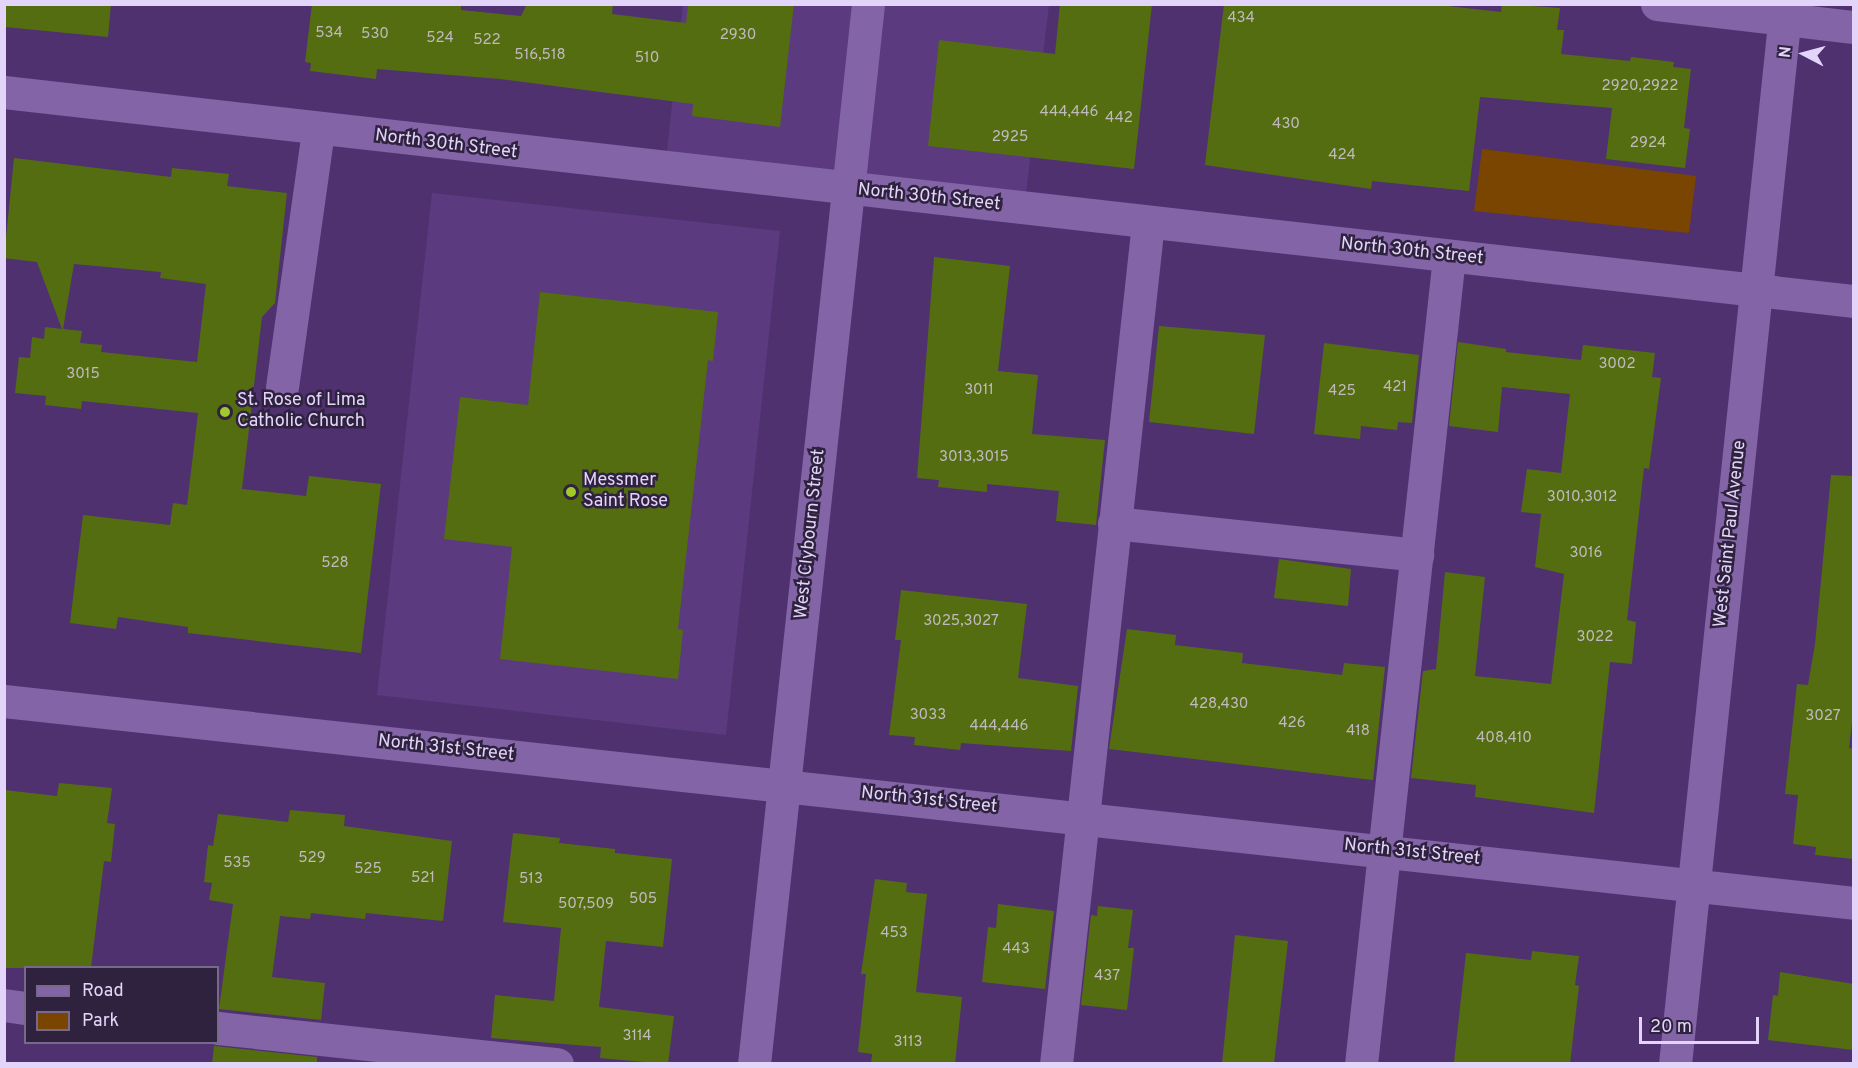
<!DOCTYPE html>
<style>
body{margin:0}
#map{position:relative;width:1858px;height:1068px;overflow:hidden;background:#4f3170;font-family:Overpass,sans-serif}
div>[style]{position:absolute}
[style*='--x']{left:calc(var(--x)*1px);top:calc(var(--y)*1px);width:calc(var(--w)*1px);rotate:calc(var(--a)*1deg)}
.built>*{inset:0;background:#5b3a7f}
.green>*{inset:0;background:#794500}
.building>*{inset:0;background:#556d11}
.minor>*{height:33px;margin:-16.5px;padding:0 16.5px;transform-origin:16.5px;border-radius:16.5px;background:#8264a7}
.dots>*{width:16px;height:16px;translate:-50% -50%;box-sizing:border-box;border:3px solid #2f223e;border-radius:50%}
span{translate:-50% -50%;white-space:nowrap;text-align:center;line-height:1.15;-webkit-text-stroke:5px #2f223e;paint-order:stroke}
.number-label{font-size:15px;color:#c0babf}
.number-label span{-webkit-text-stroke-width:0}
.street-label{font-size:18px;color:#e3d4f9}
.poi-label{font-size:18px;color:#e3d4f9}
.left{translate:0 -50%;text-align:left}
.frame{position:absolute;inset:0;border:6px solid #e3d4f9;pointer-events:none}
.legend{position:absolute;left:24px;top:966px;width:195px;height:78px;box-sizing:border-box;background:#2f223e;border:2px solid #776989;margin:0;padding:8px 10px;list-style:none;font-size:18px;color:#e3d4f9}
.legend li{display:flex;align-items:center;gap:12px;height:30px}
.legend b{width:30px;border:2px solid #776989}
.north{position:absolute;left:1774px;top:24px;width:60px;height:60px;-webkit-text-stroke:4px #2f223e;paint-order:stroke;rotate:276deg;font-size:16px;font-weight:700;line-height:24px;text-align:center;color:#e3d4f9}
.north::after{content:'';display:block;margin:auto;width:21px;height:27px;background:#e3d4f9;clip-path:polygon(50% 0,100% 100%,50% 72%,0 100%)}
.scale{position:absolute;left:1639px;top:1017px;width:120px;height:27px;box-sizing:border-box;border:3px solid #e3d4f9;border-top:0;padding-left:8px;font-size:18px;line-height:21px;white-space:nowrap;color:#e3d4f9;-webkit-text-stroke:4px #2f223e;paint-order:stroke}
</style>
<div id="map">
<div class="built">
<div style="clip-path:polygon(683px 5px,1049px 5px,1024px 209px,665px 169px)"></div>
<div style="clip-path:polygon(432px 193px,780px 231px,726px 735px,377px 695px)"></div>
</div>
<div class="green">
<div style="clip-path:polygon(1482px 149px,1696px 176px,1689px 233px,1474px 211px)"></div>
</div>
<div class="building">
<div style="clip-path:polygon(6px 4px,111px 4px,108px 37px,5px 27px)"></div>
<div style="clip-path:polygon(312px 4px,461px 4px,461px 10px,521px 16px,527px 4px,613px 4px,612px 14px,686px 23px,688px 4px,794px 4px,780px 127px,692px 116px,693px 104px,500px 79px,377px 69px,376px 79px,310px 71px,311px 63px,305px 62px)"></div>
<div style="clip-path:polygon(1060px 4px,1152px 4px,1134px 169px,928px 146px,939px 40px,1055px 54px)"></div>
<div style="clip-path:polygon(1224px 4px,1430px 4px,1501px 12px,1502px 4px,1560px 8px,1557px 30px,1564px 30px,1561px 54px,1630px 61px,1631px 57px,1674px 62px,1673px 67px,1691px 69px,1684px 128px,1690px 129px,1685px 168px,1606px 159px,1612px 108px,1480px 97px,1469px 191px,1372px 181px,1371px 189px,1205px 165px)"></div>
<div style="clip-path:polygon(evenodd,14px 158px,171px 177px,172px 168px,229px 174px,227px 186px,287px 193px,275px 303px,262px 317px,242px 489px,306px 496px,309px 476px,381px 484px,361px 653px,188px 633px,188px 627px,118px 617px,116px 629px,70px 623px,83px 515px,170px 525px,173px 503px,187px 505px,198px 413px,82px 401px,81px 409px,45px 405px,46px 396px,15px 393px,19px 357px,30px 358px,32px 337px,44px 339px,45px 327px,62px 329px,37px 262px,4px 258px,14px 158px,74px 264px,161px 272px,160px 278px,206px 284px,197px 362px,101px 352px,102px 345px,80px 343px,82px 331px,63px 329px,74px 264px)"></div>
<div style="clip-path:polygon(934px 257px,1010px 266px,998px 371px,1038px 375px,1032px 434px,1105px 440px,1096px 525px,1056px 521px,1059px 491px,987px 484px,987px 492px,938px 487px,939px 480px,917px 478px)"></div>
<div style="clip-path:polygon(540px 292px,718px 312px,713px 361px,708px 360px,678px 629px,683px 630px,678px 679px,500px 659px,512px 547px,444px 539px,460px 397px,528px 405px)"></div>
<div style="clip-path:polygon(1159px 326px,1265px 335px,1254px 434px,1149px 422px)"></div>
<div style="clip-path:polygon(1458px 342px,1506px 349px,1506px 352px,1581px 360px,1583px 345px,1655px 353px,1652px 377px,1661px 378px,1649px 469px,1644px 468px,1627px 620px,1636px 622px,1632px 664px,1610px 662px,1594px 813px,1475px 797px,1476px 785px,1411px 778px,1423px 671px,1436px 669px,1445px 572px,1485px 577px,1475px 676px,1551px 684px,1564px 574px,1535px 567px,1541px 514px,1521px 512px,1527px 469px,1561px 473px,1570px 394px,1502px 387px,1498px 432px,1449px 426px)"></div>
<div style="clip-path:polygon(1324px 343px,1419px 355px,1412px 423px,1398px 422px,1397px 430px,1361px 426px,1360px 439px,1314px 434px)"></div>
<div style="clip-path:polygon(1831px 475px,1854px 476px,1854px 704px,1849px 748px,1854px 749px,1854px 859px,1815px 855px,1816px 847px,1793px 844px,1798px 795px,1785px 794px,1797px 684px,1808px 685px,1815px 644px)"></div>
<div style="clip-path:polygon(1279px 559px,1351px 569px,1348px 606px,1274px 598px)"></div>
<div style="clip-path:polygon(901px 590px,1027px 604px,1018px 678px,1078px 686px,1071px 751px,961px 743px,960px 750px,914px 745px,915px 737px,889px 735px,901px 640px,895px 640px)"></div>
<div style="clip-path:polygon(1127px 629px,1176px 635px,1175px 645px,1243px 653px,1242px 663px,1342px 675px,1344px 663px,1385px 667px,1373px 780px,1109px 749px)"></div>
<div style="clip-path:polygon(59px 783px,112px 788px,107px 823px,115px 824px,111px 862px,104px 861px,91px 968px,4px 968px,4px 790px,57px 796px)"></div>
<div style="clip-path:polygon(290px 810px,345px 815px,344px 826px,452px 841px,443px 921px,366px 913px,365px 919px,311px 913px,310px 919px,280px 916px,272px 977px,325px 983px,321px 1020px,219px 1009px,233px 904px,209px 900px,212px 883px,204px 882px,208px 845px,213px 846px,218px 814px,288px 822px)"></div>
<div style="clip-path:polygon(513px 833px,560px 838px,559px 843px,615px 849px,615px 853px,672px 859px,663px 947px,606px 941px,599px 1007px,674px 1016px,668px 1064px,600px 1058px,601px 1047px,491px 1038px,495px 995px,554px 1001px,561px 928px,503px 922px)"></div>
<div style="clip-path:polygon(875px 879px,907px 883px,906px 892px,927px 894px,916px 992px,962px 997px,955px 1064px,871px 1064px,872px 1054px,858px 1052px,866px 974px,861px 974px)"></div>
<div style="clip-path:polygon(998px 904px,1054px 911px,1045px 989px,982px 982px,988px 927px,996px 928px)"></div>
<div style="clip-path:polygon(1098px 906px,1133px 910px,1128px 948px,1134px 948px,1127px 1010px,1081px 1005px,1091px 915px,1097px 916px)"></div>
<div style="clip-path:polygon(1235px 935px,1288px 941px,1274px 1064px,1222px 1064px)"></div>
<div style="clip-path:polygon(1532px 951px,1579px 956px,1575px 985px,1579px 986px,1570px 1064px,1454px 1062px,1466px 953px,1531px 960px)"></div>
<div style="clip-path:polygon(1780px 972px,1854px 984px,1854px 1050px,1768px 1040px,1773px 995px,1778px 996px)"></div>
<div style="clip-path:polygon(214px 1046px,317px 1057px,317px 1064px,212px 1064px)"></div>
</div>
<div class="minor">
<div style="--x:1657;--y:4;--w:198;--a:6.7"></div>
<div style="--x:4;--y:92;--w:1862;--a:6.45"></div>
<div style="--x:282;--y:387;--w:260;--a:-82"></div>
<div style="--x:1114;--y:523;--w:305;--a:6"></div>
<div style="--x:4;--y:701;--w:1861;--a:6.23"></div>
<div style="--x:4;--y:1005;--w:22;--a:8"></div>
<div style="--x:218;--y:1028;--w:341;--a:6.1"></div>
<div style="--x:754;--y:1064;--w:1066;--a:-83.86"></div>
<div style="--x:1056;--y:1064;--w:846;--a:-83.76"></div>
<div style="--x:1361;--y:1064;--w:813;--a:-83.78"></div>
<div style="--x:1675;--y:1064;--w:1066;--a:-84.02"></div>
</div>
<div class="dots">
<div style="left:225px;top:412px;background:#a0ca2c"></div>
<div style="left:571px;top:492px;background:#a0ca2c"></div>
</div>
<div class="number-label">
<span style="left:1241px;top:19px">434</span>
<span style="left:329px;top:34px">534</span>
<span style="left:375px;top:35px">530</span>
<span style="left:738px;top:36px">2930</span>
<span style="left:440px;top:39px">524</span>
<span style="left:487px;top:41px">522</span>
<span style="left:540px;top:56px">516,518</span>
<span style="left:647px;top:59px">510</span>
<span style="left:1640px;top:87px">2920,2922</span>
<span style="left:1069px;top:113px">444,446</span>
<span style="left:1119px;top:119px">442</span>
<span style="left:1286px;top:125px">430</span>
<span style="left:1010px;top:138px">2925</span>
<span style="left:1648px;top:144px">2924</span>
<span style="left:1342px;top:156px">424</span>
<span style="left:1617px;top:365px">3002</span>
<span style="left:83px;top:375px">3015</span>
<span style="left:1395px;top:388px">421</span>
<span style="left:979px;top:391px">3011</span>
<span style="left:1342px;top:392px">425</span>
<span style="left:974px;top:458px">3013,3015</span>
<span style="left:1582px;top:498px">3010,3012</span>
<span style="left:1586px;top:554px">3016</span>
<span style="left:335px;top:564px">528</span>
<span style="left:961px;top:622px">3025,3027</span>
<span style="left:1595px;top:638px">3022</span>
<span style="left:1219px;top:705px">428,430</span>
<span style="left:928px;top:716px">3033</span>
<span style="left:1823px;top:717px">3027</span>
<span style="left:1292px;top:724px">426</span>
<span style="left:999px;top:727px">444,446</span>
<span style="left:1358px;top:732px">418</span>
<span style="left:1504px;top:739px">408,410</span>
<span style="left:312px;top:859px">529</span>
<span style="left:237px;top:864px">535</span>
<span style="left:368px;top:870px">525</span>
<span style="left:423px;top:879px">521</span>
<span style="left:531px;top:880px">513</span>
<span style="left:643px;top:900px">505</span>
<span style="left:586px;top:905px">507,509</span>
<span style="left:894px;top:934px">453</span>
<span style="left:1016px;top:950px">443</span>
<span style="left:1107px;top:977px">437</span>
<span style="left:637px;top:1037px">3114</span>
<span style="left:908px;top:1043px">3113</span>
</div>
<div class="street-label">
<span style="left:446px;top:145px;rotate:7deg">North 30th Street</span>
<span style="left:929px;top:198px;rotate:6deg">North 30th Street</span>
<span style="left:1412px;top:252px;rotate:6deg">North 30th Street</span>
<span style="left:811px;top:534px;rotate:-84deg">West Clybourn Street</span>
<span style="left:1731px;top:534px;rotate:-84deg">West Saint Paul Avenue</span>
<span style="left:446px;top:749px;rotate:6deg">North 31st Street</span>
<span style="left:929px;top:801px;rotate:6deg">North 31st Street</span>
<span style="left:1412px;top:853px;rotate:6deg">North 31st Street</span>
</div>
<div class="poi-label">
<span class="left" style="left:237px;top:412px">St. Rose of Lima<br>Catholic Church</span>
<span class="left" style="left:583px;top:492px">Messmer<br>Saint Rose</span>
</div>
<div class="frame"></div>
<ul class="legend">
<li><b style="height:8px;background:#8264a7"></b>Road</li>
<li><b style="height:16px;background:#794500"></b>Park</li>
</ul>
<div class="north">N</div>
<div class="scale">20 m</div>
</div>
